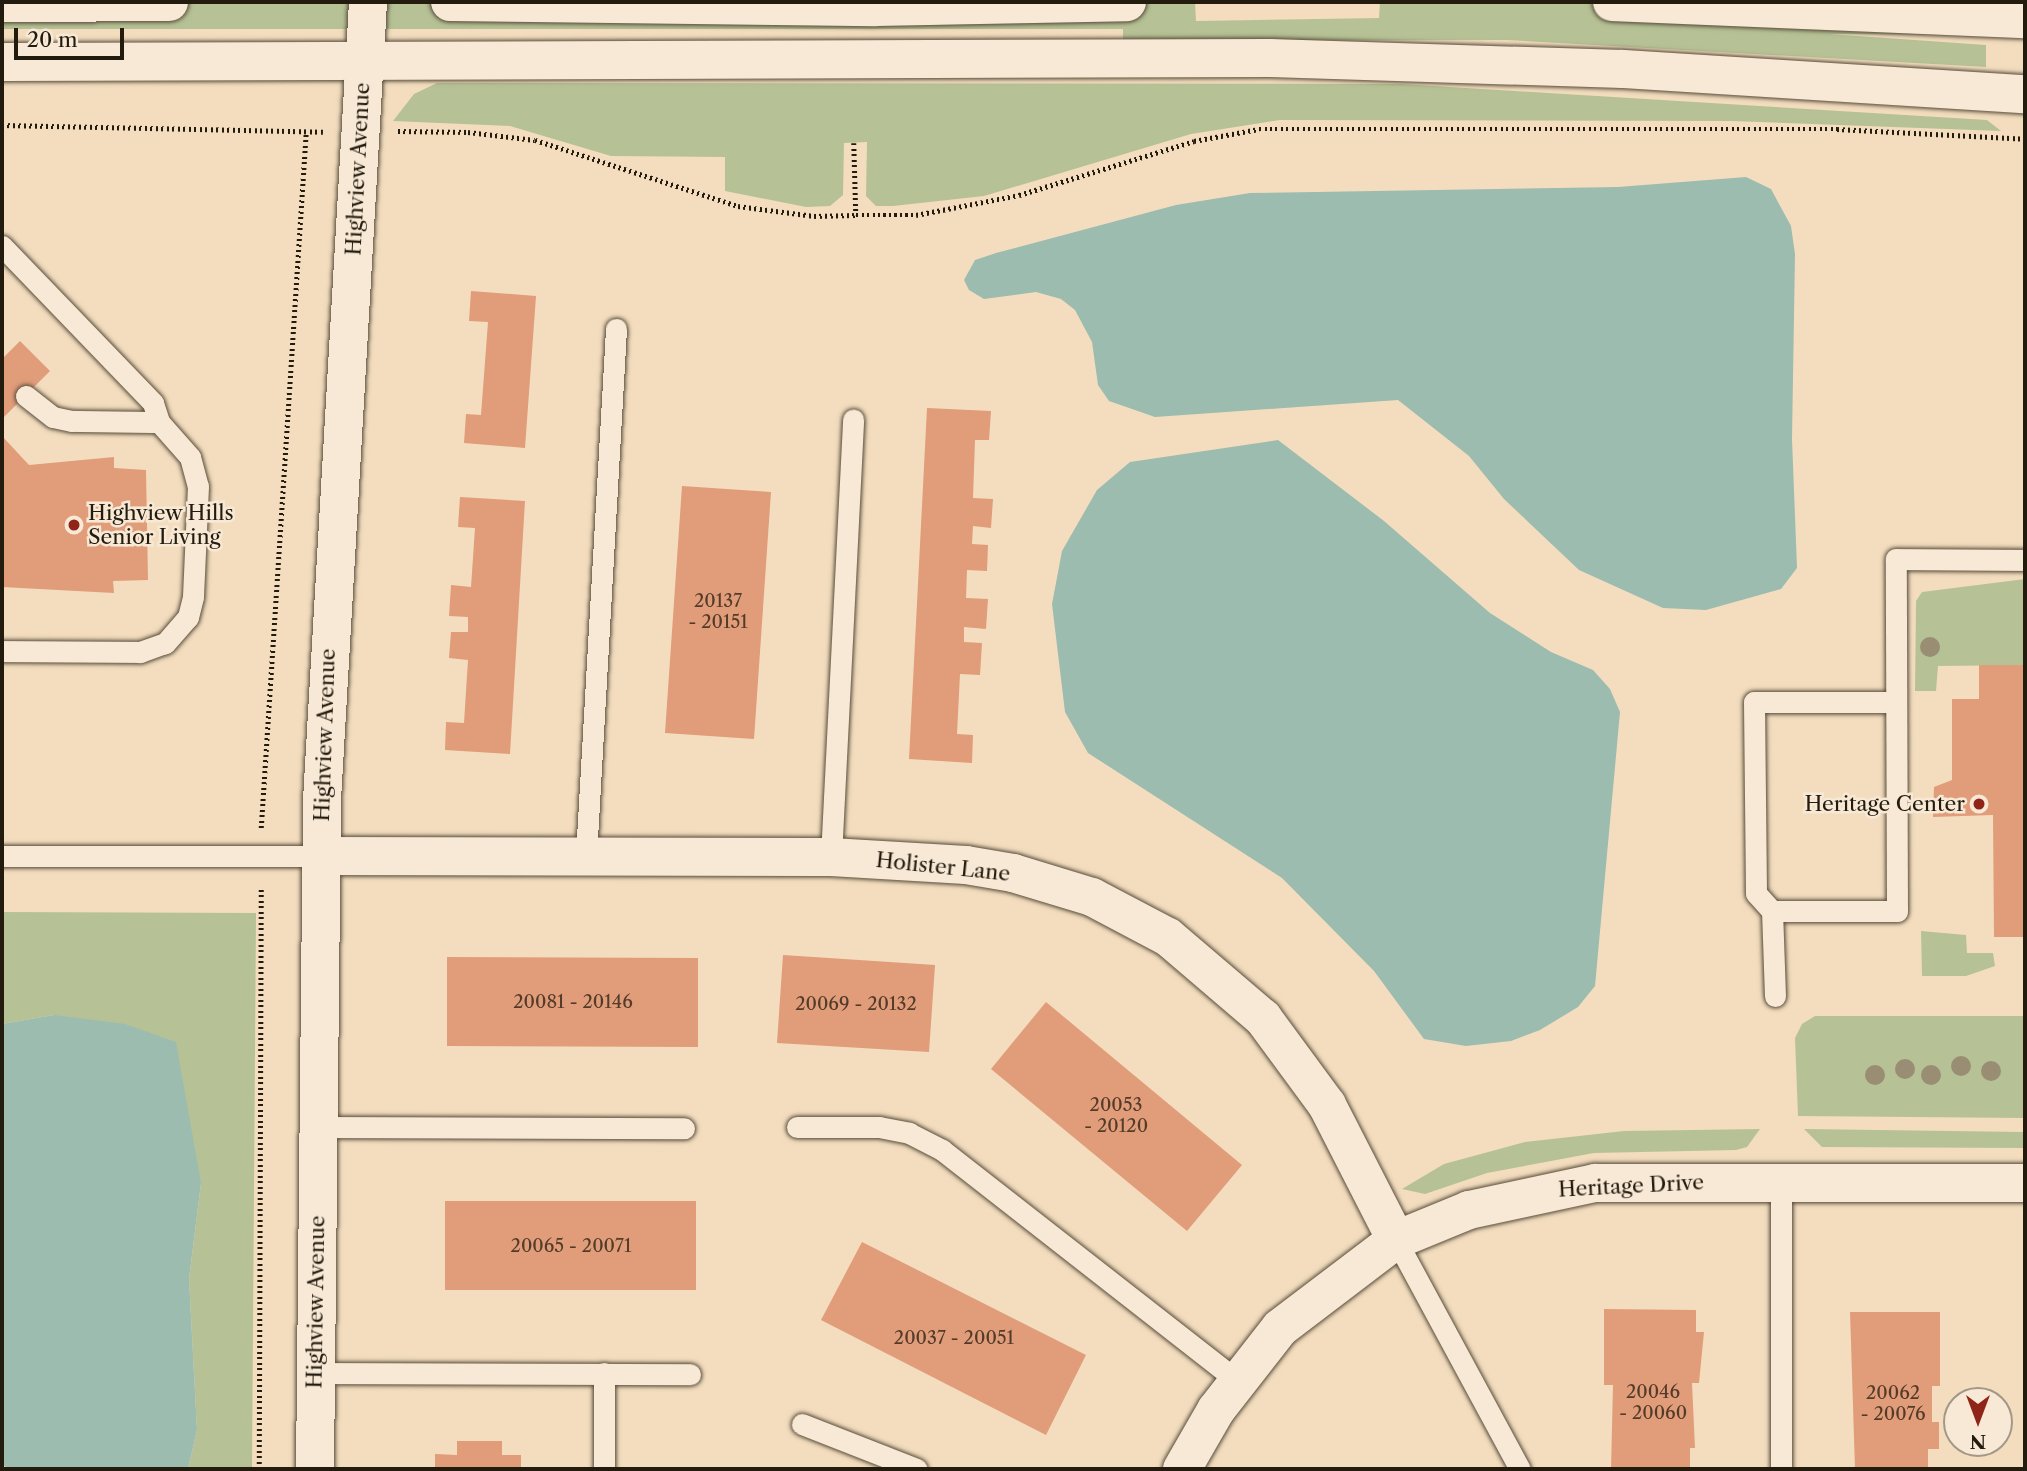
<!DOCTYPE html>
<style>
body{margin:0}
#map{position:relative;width:2027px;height:1471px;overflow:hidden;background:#f3ddbe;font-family:"Libre Caslon Text",serif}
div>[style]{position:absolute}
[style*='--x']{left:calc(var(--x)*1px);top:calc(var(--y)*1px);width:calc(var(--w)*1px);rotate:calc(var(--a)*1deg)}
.green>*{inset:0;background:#b6c295}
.water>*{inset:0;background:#9bbcaf}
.building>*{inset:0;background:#e19c7a}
.path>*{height:4.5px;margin-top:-2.25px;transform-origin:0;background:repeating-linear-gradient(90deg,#241b0f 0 2px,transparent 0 5.5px)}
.roads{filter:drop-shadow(0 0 2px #584c3b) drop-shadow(0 0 2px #584c3b)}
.service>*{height:21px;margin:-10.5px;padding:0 10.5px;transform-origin:10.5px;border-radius:10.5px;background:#f7e9d5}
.minor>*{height:38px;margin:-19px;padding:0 19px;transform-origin:19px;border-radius:19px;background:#f7e9d5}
.tertiary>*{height:38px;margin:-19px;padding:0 19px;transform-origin:19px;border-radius:19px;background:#f7e9d5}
.secondary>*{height:38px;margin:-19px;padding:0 19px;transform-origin:19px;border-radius:19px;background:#f7e9d5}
.trees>*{width:20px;height:20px;margin:-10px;border-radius:50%;background:#998e74}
.dots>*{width:19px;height:19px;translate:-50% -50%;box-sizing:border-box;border:4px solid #f7e9d5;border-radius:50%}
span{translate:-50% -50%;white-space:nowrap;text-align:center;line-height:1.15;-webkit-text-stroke:5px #f7e9d5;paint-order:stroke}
.number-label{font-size:18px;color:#533b2a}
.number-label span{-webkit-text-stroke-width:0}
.street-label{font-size:21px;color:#241b0f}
.poi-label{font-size:21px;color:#241b0f}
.left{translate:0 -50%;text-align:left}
.right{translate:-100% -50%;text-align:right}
.frame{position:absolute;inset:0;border:4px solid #241b0f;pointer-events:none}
.north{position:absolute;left:1943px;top:1387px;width:70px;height:70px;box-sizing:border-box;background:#f7e9d5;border:2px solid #a39786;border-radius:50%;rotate:180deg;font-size:19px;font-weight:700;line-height:28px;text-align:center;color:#241b0f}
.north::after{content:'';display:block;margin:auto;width:24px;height:32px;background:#8f2418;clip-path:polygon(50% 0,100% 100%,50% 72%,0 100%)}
.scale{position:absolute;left:14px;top:28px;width:110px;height:32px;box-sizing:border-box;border:4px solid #241b0f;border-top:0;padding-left:9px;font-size:21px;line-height:24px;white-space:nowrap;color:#241b0f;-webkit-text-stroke:5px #f7e9d5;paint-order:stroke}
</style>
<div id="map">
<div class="green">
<div style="clip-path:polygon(2px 2px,1195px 2px,1196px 21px,1379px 18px,1380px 2px,2010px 2px,2009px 35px,1829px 34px,1986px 45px,1986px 67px,1507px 40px,1123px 41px,1123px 29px,2px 29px)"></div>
<div style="clip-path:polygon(437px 83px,1401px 84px,1987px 120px,2001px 131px,1731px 121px,1280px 120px,1191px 134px,984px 196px,893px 206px,876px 206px,866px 196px,867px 142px,844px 143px,843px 195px,830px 206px,806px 207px,725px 191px,725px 157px,611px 156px,510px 126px,393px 121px,414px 94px)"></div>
<div style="clip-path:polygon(2025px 579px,2025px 665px,1938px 666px,1936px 691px,1915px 691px,1916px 601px,1922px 592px)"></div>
<div style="clip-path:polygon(2px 912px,256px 913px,252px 1469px,188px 1469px,197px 1430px,189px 1279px,201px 1183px,54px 1015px,2px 1024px)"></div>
<div style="clip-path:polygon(1921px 931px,1966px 935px,1967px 953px,1993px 953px,1995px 966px,1966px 976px,1922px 976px)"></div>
<div style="clip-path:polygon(1815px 1016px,2025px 1016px,2025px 1118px,1798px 1116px,1795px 1038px,1802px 1024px)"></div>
<div style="clip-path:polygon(1760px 1129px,1747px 1147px,1736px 1150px,1594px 1153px,1487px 1173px,1425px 1194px,1402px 1189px,1444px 1164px,1525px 1142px,1624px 1131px)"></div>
<div style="clip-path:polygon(1804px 1129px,2025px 1132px,2025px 1148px,1822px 1147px)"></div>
</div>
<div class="water">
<div style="clip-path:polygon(1746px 177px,1771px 189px,1791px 226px,1795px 254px,1792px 439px,1797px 568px,1781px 589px,1706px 610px,1663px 608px,1579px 570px,1504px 499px,1469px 456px,1398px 400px,1155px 417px,1109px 401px,1098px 385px,1092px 342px,1075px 310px,1061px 299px,1036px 292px,984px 299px,969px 290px,964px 280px,975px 260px,996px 253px,1176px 205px,1250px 193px,1618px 187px)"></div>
<div style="clip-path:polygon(1278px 440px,1384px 521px,1490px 613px,1551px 652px,1593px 670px,1610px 689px,1620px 712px,1595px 986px,1578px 1007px,1540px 1030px,1511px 1041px,1466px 1046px,1424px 1039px,1374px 971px,1282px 878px,1088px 753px,1065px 712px,1052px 604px,1062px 551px,1097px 490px,1130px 462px)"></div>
<div style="clip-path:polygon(54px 1015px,125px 1024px,176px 1042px,201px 1183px,189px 1279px,197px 1430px,188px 1469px,8px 1469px,2px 1464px,2px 1024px)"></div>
</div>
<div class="building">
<div style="clip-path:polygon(471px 291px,536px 296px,525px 448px,464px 443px,466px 414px,481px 415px,488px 322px,469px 321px)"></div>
<div style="clip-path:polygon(20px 341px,50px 371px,4px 417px,2px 359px)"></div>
<div style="clip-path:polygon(927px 408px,991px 411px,989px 440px,975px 440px,973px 498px,993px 499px,991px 528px,973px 526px,972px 544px,988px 545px,987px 571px,967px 570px,966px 598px,988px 599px,986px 629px,964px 627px,964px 642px,982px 643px,980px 675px,960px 674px,957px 734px,973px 735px,972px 763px,909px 759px)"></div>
<div style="clip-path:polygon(2px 436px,29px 465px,114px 457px,114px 468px,146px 470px,148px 580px,113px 581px,114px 593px,2px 587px)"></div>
<div style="clip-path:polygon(682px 486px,771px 492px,754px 739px,665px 733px)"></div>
<div style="clip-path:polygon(460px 497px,525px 501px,510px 754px,445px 750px,446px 722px,464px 723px,468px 660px,449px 658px,451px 632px,468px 632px,468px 617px,449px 616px,451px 585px,471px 587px,475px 528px,458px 527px)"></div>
<div style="clip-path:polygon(1979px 665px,2025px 665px,2025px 937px,1994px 937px,1993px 815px,1933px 817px,1934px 787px,1952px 780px,1952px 699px,1979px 699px)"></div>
<div style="clip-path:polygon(783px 955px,935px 965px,929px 1052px,777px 1043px)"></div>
<div style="clip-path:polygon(447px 957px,698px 958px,698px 1047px,447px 1046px)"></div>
<div style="clip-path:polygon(1046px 1002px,1242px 1165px,1187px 1231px,991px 1069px)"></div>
<div style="clip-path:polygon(445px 1201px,696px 1201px,696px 1290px,445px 1290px)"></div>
<div style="clip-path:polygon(862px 1242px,1086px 1355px,1046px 1435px,821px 1320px)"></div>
<div style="clip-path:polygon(1604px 1309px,1696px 1310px,1696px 1332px,1704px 1332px,1699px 1383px,1692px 1383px,1695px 1448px,1690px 1448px,1690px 1469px,1611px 1469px,1613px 1385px,1604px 1385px)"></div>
<div style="clip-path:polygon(1850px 1312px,1940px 1312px,1940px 1386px,1932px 1386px,1932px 1422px,1939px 1422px,1939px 1449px,1928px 1449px,1928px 1469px,1855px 1469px)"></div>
<div style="clip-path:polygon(457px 1441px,502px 1441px,502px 1455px,521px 1455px,521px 1469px,435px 1469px,435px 1454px,457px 1455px)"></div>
</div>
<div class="path">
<div style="--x:2;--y:125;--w:321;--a:1.2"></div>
<div style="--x:398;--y:131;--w:70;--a:0.8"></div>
<div style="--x:468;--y:132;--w:67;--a:6.8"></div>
<div style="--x:535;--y:140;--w:213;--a:18"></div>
<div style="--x:738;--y:206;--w:77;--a:7.5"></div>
<div style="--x:814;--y:216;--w:42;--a:-1.4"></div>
<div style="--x:854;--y:143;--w:72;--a:88.4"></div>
<div style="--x:856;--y:215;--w:60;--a:0"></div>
<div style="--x:916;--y:215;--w:105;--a:-11"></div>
<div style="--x:1019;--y:195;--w:183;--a:-17.1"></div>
<div style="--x:1194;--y:141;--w:66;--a:-10.5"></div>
<div style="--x:1259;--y:129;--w:578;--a:0"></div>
<div style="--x:1837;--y:129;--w:188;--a:3"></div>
<div style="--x:261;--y:828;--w:697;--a:-86.3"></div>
<div style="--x:259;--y:1469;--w:583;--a:-89.8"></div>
</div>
<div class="roads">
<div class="service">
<div style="--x:2;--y:246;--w:218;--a:46.1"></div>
<div style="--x:153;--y:403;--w:20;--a:72"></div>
<div style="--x:159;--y:422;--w:47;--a:48.5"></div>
<div style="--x:190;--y:457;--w:30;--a:75"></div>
<div style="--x:198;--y:486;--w:111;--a:92.6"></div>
<div style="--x:193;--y:597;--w:21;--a:104"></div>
<div style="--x:188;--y:617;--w:35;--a:131"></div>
<div style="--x:165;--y:643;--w:27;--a:160"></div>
<div style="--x:140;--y:652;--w:138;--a:-179.6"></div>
<div style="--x:26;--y:396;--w:34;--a:38"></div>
<div style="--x:53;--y:417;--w:19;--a:12"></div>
<div style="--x:72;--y:421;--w:87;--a:0.7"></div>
<div style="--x:2;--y:856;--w:319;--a:0"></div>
<div style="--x:586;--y:856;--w:528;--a:-86.74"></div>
<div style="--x:831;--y:857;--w:438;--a:-87.1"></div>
<div style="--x:1772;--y:911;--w:24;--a:-132"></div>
<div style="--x:1756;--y:893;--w:191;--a:-90.6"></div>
<div style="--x:1754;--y:702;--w:142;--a:0"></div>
<div style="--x:1775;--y:996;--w:85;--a:-92"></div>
<div style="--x:1772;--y:911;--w:125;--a:0"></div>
<div style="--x:1897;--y:911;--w:352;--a:-90.2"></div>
<div style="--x:1896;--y:559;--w:129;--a:0.4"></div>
<div style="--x:318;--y:1127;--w:366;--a:0.2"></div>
<div style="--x:797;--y:1127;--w:82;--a:0"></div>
<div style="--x:879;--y:1127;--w:31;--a:11"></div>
<div style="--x:909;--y:1133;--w:37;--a:27"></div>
<div style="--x:942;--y:1150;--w:373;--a:38"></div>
<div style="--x:1781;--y:1183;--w:286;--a:90"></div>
<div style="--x:1396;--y:1240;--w:260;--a:61.6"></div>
<div style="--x:315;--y:1373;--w:375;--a:0.2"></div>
<div style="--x:604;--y:1373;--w:96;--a:90"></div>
<div style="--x:802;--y:1424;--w:123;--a:21.4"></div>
</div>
<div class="minor">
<div style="--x:321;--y:856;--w:510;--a:0.11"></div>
<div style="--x:831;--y:857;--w:135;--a:3.4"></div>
<div style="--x:966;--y:865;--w:48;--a:9.7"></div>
<div style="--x:1013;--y:873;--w:83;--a:16.9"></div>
<div style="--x:1092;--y:897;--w:86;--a:27.8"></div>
<div style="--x:1168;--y:937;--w:125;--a:40.5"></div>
<div style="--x:1263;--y:1018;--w:108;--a:53.7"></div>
<div style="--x:1327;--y:1105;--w:152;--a:62.9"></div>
<div style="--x:315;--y:1469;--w:669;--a:-89.4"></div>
<div style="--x:322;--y:800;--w:799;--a:-86.7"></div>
</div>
<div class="tertiary">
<div style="--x:1182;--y:1469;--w:68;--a:-60"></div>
<div style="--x:1216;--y:1410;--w:104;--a:-52"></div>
<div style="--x:1280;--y:1328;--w:146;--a:-37.2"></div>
<div style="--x:1396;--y:1240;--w:79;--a:-22.3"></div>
<div style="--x:1469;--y:1210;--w:129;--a:-12.1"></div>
<div style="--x:1595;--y:1183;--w:430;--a:0"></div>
</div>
<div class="secondary">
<div style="--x:450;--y:2;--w:426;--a:0.7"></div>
<div style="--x:876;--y:7;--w:251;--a:-1.1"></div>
<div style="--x:1612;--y:2;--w:413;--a:2.4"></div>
<div style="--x:2;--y:3;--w:167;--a:-0.3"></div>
<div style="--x:2;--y:62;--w:1268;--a:-0.18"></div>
<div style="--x:1270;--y:58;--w:353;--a:1.8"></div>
<div style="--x:1623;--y:69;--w:403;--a:3.6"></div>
</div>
</div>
<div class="trees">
<div style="left:1930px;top:647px"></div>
<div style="left:1961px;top:1066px"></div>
<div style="left:1905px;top:1069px"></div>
<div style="left:1991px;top:1071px"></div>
<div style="left:1875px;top:1075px"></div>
<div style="left:1931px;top:1075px"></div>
</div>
<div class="dots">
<div style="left:74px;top:525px;background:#8f2418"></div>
<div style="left:1979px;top:804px;background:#8f2418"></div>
</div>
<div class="number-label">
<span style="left:718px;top:612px">20137<br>- 20151</span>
<span style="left:573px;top:1002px">20081 - 20146</span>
<span style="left:856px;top:1004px">20069 - 20132</span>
<span style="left:1116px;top:1116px">20053<br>- 20120</span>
<span style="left:571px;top:1246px">20065 - 20071</span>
<span style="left:954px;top:1338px">20037 - 20051</span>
<span style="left:1653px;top:1403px">20046<br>- 20060</span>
<span style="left:1893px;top:1404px">20062<br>- 20076</span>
</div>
<div class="street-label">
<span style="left:358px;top:169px;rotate:-87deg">Highview Avenue</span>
<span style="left:325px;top:735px;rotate:-88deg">Highview Avenue</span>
<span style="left:943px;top:867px;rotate:6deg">Holister Lane</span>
<span style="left:1631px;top:1186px;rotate:-3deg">Heritage Drive</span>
<span style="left:316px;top:1302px;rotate:-89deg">Highview Avenue</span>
</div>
<div class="poi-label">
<span class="left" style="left:88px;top:525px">Highview Hills<br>Senior Living</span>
<span class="right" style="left:1965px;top:804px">Heritage Center</span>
</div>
<div class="frame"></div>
<div class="north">N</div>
<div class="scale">20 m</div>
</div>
